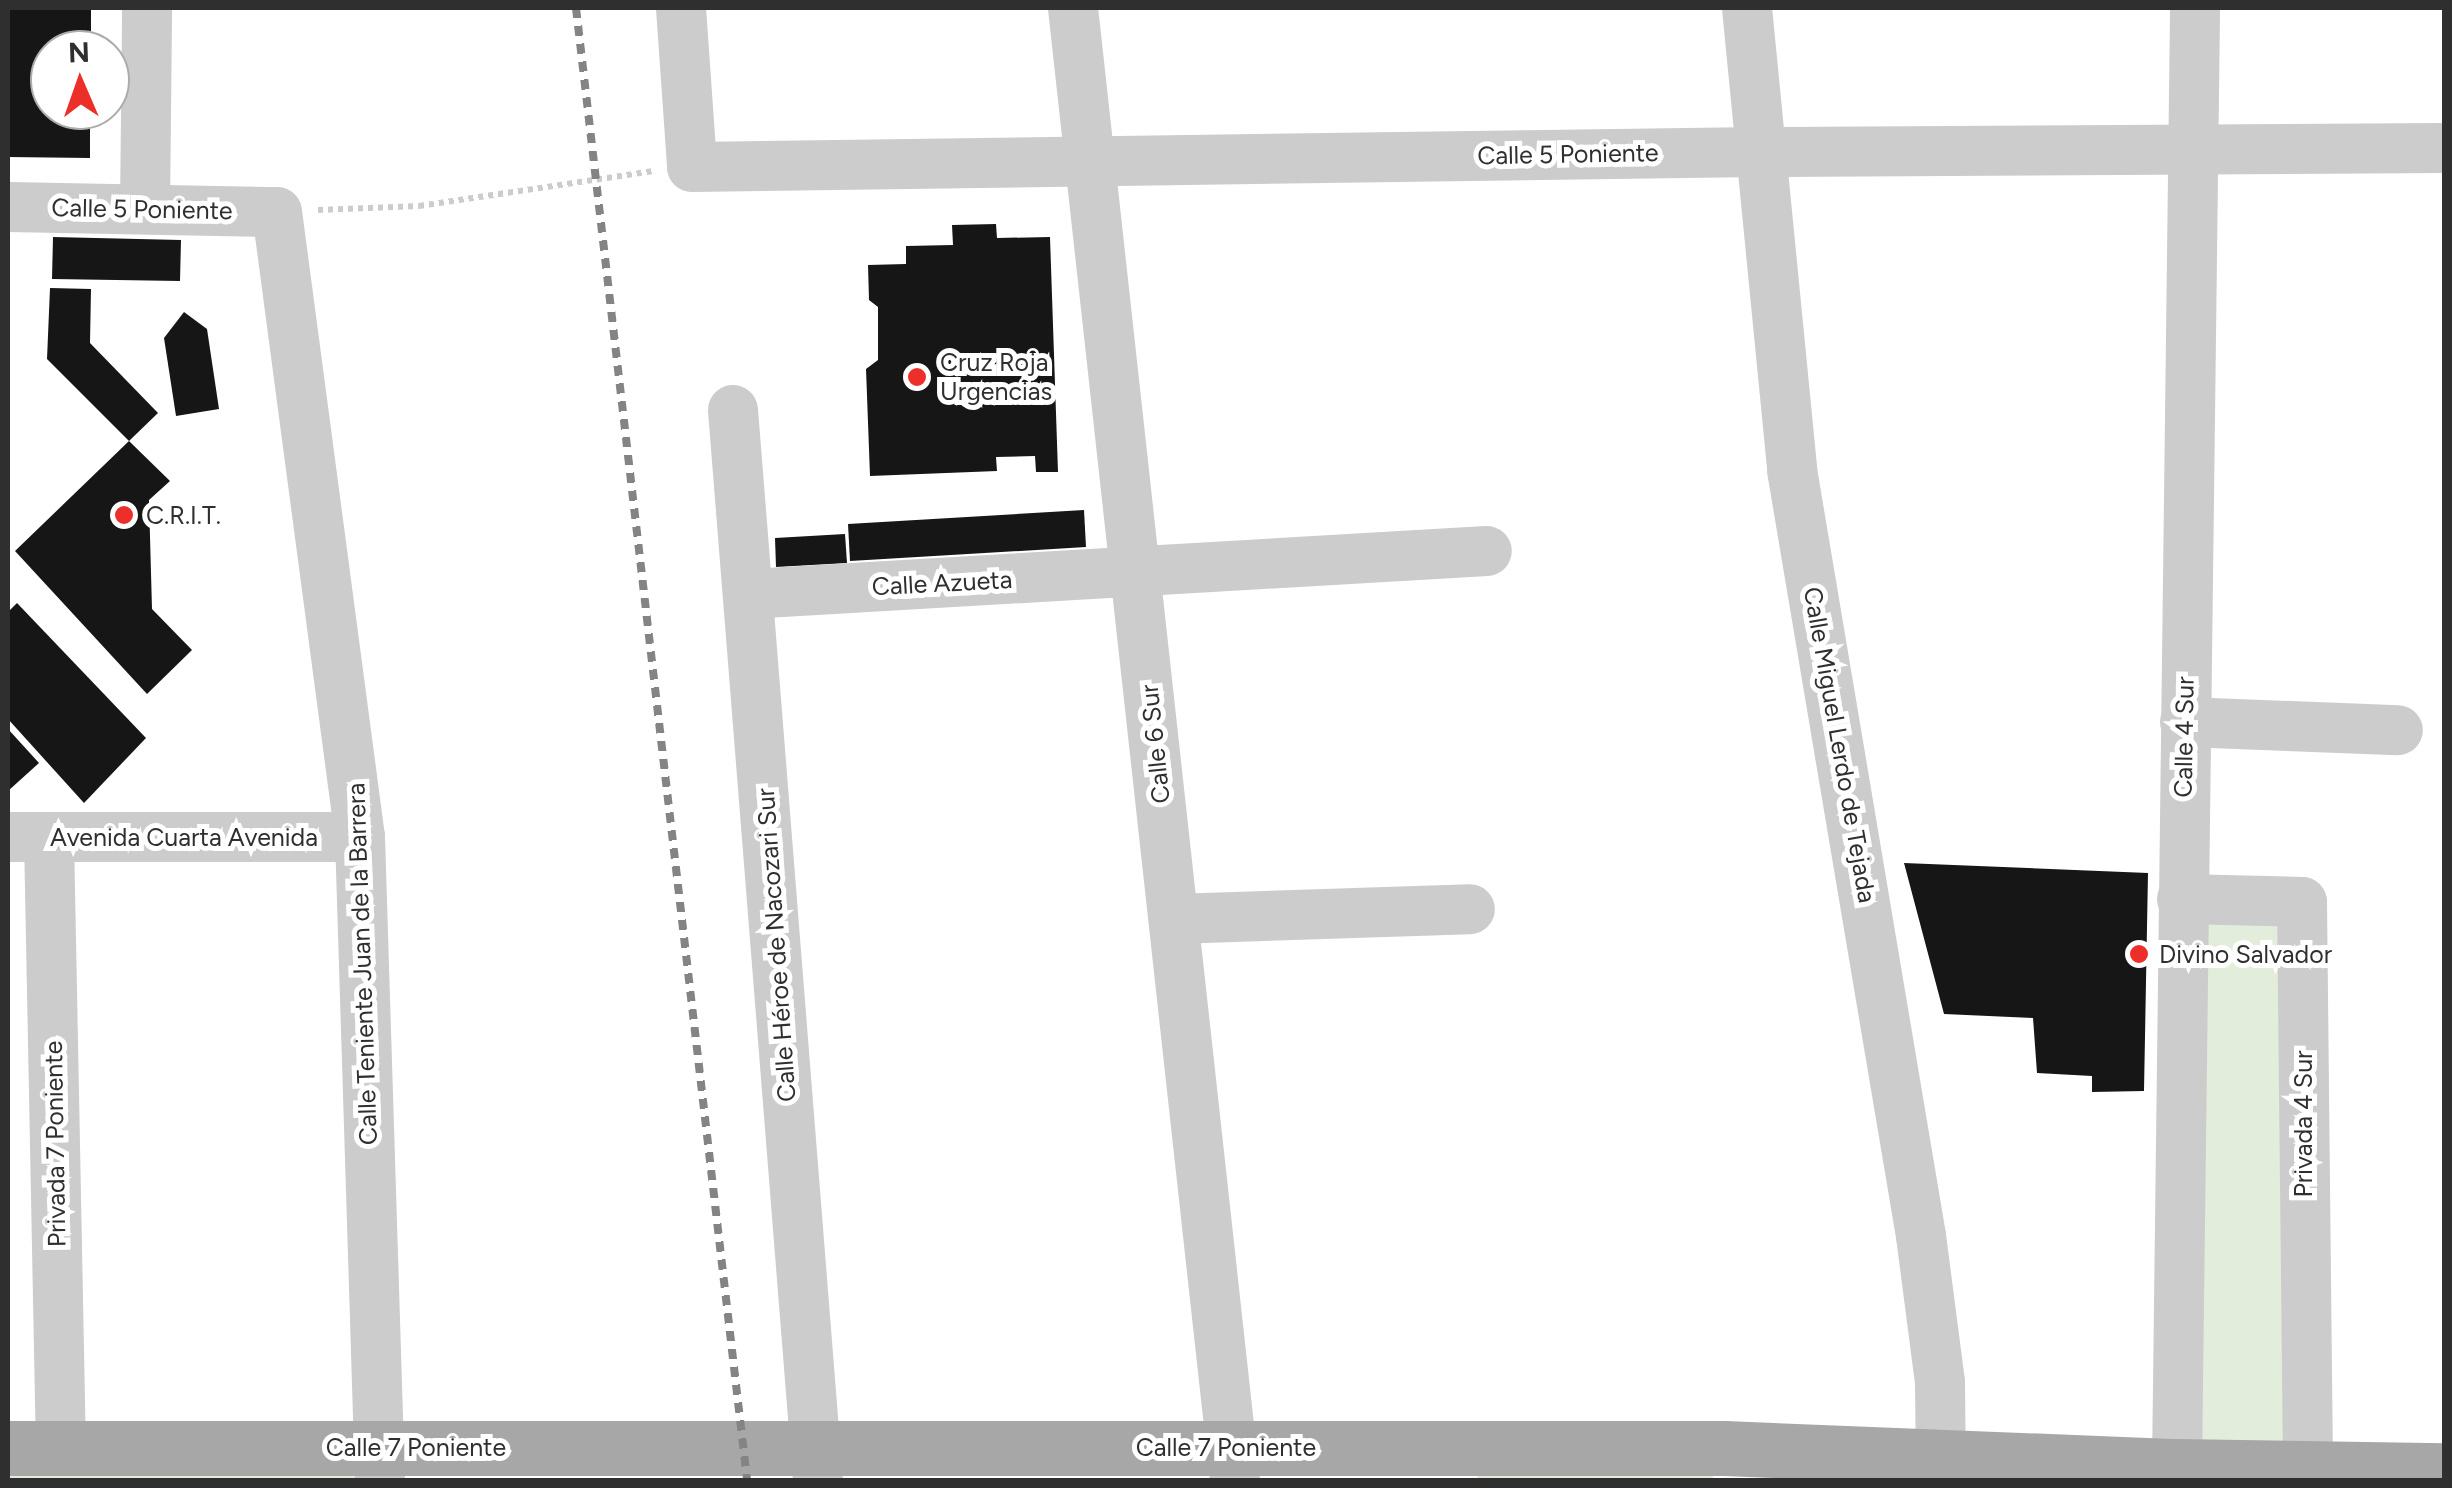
<!DOCTYPE html>
<meta charset="utf-8">
<style>
body{margin:0}
#map{position:relative;width:2452px;height:1488px;overflow:hidden;background:#fff;font-family:Figtree,sans-serif}
div>[style]{position:absolute}
[style*='--x']{left:calc(var(--x)*1px);top:calc(var(--y)*1px);width:calc(var(--w)*1px);rotate:calc(var(--a)*1deg)}
.green>*{inset:0;background:#e3eddc}
.building>*{inset:0;background:#161616}
.path>*{height:6px;margin-top:-3px;transform-origin:0;background:repeating-linear-gradient(90deg,#ccc 0 5px,transparent 0 10px)}
.minor>*{height:50px;margin:-25px;padding:0 25px;transform-origin:25px;border-radius:25px;background:#ccc}
.major>*{height:55px;margin:-27.5px;padding:0 27.5px;transform-origin:27.5px;border-radius:27.5px;background:#a7a7a7}
.rail>*{height:8px;margin-top:-4px;transform-origin:0;background:repeating-linear-gradient(90deg,#848484 0 10px,transparent 0 18px)}
.dots>*{width:28px;height:28px;translate:-50% -50%;box-sizing:border-box;border:5px solid #fff;border-radius:50%}
span{translate:-50% -50%;white-space:nowrap;text-align:center;line-height:1.15;-webkit-text-stroke:10px #fff;paint-order:stroke}
.street-label{font-size:25px;color:#2f2f2f}
.poi-label{font-size:25px;color:#2f2f2f}
.left{translate:0 -50%;text-align:left}
.frame{position:absolute;inset:0;border:10px solid #2f2f2f;pointer-events:none}
.north{position:absolute;left:30px;top:30px;width:100px;height:100px;box-sizing:border-box;background:#fff;border:2px solid #acacac;border-radius:50%;rotate:358deg;font-size:28px;font-weight:700;line-height:40px;text-align:center;color:#2f2f2f}
.north::after{content:'';display:block;margin:auto;width:35px;height:45px;background:#ed2f29;clip-path:polygon(50% 0,100% 100%,50% 72%,0 100%)}
</style>
<div id="map">
<div class="green">
<div style="clip-path:polygon(2192px 911px,2291px 912px,2295px 1446px,2194px 1447px)"></div>
<div style="clip-path:polygon(362px 1454px,362px 1480px,8px 1480px,8px 1458px)"></div>
<div style="clip-path:polygon(1712px 1456px,1713px 1480px,1478px 1480px,1475px 1463px)"></div>
</div>
<div class="building">
<div style="clip-path:polygon(8px 8px,91px 8px,91px 50px,50px 50px,50px 110px,90px 110px,90px 158px,8px 157px)"></div>
<div style="clip-path:polygon(996px 224px,997px 238px,1050px 237px,1058px 472px,1036px 472px,1035px 456px,996px 457px,997px 471px,870px 476px,866px 369px,878px 360px,878px 307px,869px 300px,868px 265px,906px 264px,906px 246px,953px 245px,952px 225px)"></div>
<div style="clip-path:polygon(53px 237px,181px 240px,180px 281px,52px 279px)"></div>
<div style="clip-path:polygon(50px 288px,91px 289px,90px 343px,158px 413px,129px 441px,47px 359px)"></div>
<div style="clip-path:polygon(184px 312px,207px 329px,219px 409px,176px 416px,164px 338px)"></div>
<div style="clip-path:polygon(129px 441px,170px 481px,149px 500px,152px 609px,192px 650px,147px 694px,15px 551px)"></div>
<div style="clip-path:polygon(1084px 510px,1086px 547px,850px 561px,848px 524px)"></div>
<div style="clip-path:polygon(845px 534px,847px 563px,776px 567px,775px 538px)"></div>
<div style="clip-path:polygon(17px 603px,146px 738px,84px 803px,8px 719px,8px 612px)"></div>
<div style="clip-path:polygon(8px 729px,39px 763px,8px 791px)"></div>
<div style="clip-path:polygon(1904px 863px,2148px 873px,2144px 1091px,2092px 1092px,2092px 1076px,2037px 1073px,2033px 1018px,1944px 1014px)"></div>
</div>
<div class="path">
<div style="--x:318;--y:210;--w:101;--a:-2.3"></div>
<div style="--x:419;--y:206;--w:237;--a:-8.5"></div>
</div>
<div class="minor">
<div style="--x:681;--y:8;--w:159;--a:86"></div>
<div style="--x:692;--y:167;--w:1066;--a:-0.81"></div>
<div style="--x:1758;--y:152;--w:686;--a:-0.33"></div>
<div style="--x:1073;--y:8;--w:1481;--a:83.72"></div>
<div style="--x:1747;--y:8;--w:464;--a:84.4"></div>
<div style="--x:1792;--y:470;--w:777;--a:80.44"></div>
<div style="--x:1921;--y:1236;--w:148;--a:82.6"></div>
<div style="--x:1940;--y:1383;--w:97;--a:89.4"></div>
<div style="--x:8;--y:207;--w:269;--a:1.1"></div>
<div style="--x:277;--y:212;--w:630;--a:82.44"></div>
<div style="--x:360;--y:837;--w:643;--a:88.22"></div>
<div style="--x:145;--y:209;--w:201;--a:-89.4"></div>
<div style="--x:733;--y:410;--w:1073;--a:85.46"></div>
<div style="--x:748;--y:594;--w:740;--a:-3.33"></div>
<div style="--x:2185;--y:722;--w:213;--a:2.2"></div>
<div style="--x:8;--y:837;--w:352;--a:0"></div>
<div style="--x:49;--y:838;--w:612;--a:88.88"></div>
<div style="--x:2182;--y:899;--w:120;--a:1.4"></div>
<div style="--x:2302;--y:902;--w:565;--a:89.39"></div>
<div style="--x:1174;--y:919;--w:296;--a:-1.9"></div>
<div style="--x:2177;--y:1466;--w:1458;--a:-89.29"></div>
</div>
<div class="major">
<div style="--x:8;--y:1448;--w:1716;--a:0"></div>
<div style="--x:1724;--y:1448;--w:453;--a:2.3"></div>
<div style="--x:2177;--y:1466;--w:267;--a:0.9"></div>
</div>
<div class="rail">
<div style="--x:576;--y:8;--w:1482;--a:83.37"></div>
</div>
<div class="dots">
<div style="left:917px;top:377px;background:#ed2f29"></div>
<div style="left:124px;top:515px;background:#ed2f29"></div>
<div style="left:2139px;top:954px;background:#ed2f29"></div>
</div>
<div class="street-label">
<span style="left:1568px;top:154px;rotate:-1deg">Calle 5 Poniente</span>
<span style="left:142px;top:209px;rotate:1deg">Calle 5 Poniente</span>
<span style="left:942px;top:583px;rotate:-3deg">Calle Azueta</span>
<span style="left:2184px;top:737px;rotate:-89deg">Calle 4 Sur</span>
<span style="left:1155px;top:744px;rotate:-96deg">Calle 6 Sur</span>
<span style="left:1840px;top:745px;rotate:80deg">Calle Miguel Lerdo de Tejada</span>
<span style="left:184px;top:837px">Avenida Cuarta Avenida</span>
<span style="left:776px;top:945px;rotate:-94deg">Calle Héroe de Nacozari Sur</span>
<span style="left:362px;top:964px;rotate:-92deg">Calle Teniente Juan de la Barrera</span>
<span style="left:2303px;top:1124px;rotate:-90deg">Privada 4 Sur</span>
<span style="left:55px;top:1144px;rotate:-91deg">Privada 7 Poniente</span>
<span style="left:416px;top:1447px">Calle 7 Poniente</span>
<span style="left:1226px;top:1447px">Calle 7 Poniente</span>
</div>
<div class="poi-label">
<span class="left" style="left:940px;top:377px">Cruz Roja<br>Urgencias</span>
<span class="left" style="left:146px;top:515px">C.R.I.T.</span>
<span class="left" style="left:2159px;top:954px">Divino Salvador</span>
</div>
<div class="frame"></div>
<div class="north">N</div>
</div>
